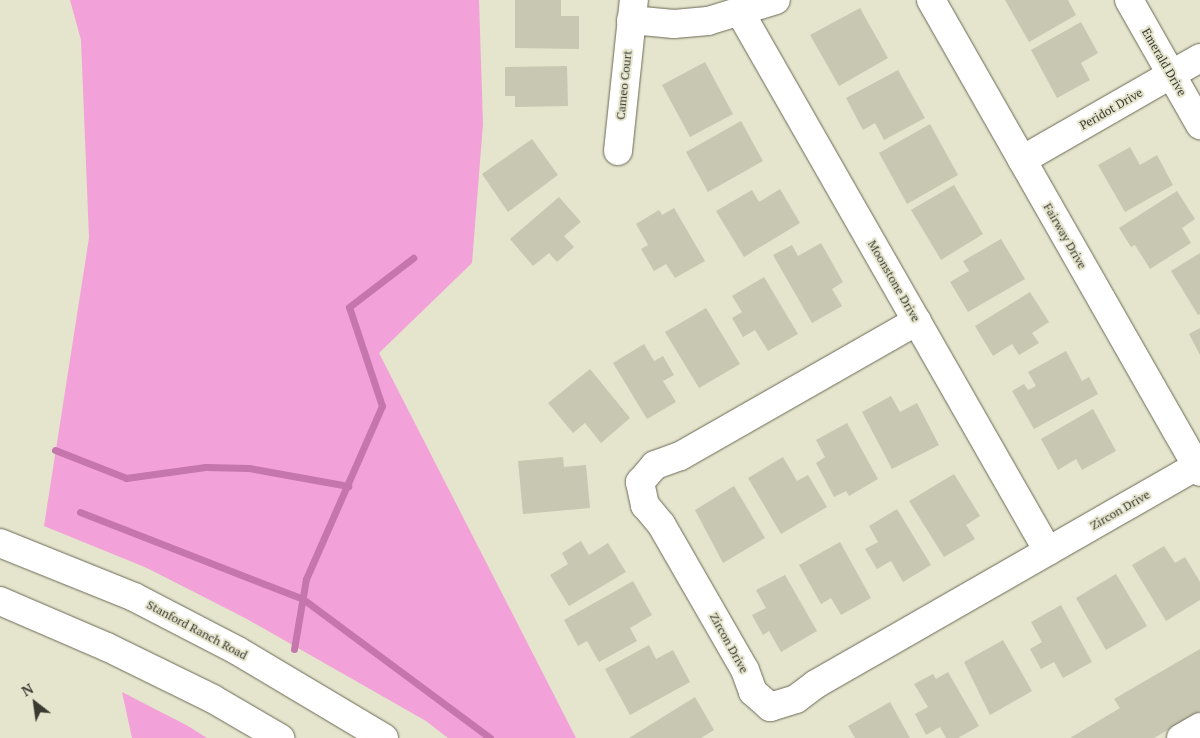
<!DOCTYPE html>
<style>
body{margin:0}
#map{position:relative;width:1200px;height:738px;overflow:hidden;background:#e5e4cd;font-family:"PT Serif",serif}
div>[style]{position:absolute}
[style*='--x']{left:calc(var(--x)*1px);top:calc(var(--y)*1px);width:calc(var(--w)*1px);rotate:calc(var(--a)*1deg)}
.green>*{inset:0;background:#f2a2d8}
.stream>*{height:7px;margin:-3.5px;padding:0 3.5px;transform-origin:3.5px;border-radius:3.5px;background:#c576ac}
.building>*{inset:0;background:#c8c7b1}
.roads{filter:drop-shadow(0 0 1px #6a6955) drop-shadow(0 0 1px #6a6955)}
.minor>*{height:28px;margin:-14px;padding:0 14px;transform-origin:14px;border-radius:14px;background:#fff}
.major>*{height:28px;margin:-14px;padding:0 14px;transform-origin:14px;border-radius:14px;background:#fff}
span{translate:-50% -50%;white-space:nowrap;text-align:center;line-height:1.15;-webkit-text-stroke:4px #e5e4cd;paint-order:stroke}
.street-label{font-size:12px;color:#3a3a31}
.north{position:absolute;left:10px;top:678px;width:50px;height:50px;-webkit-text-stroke:4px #e5e4cd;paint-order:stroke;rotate:330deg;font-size:14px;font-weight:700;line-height:20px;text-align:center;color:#3a3a31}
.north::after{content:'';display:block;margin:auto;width:18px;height:22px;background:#3a3a31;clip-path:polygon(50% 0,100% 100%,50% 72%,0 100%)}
</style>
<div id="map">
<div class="green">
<div style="clip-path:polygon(70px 0,479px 0,483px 124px,472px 263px,379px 353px,576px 738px,448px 738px,426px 721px,245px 618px,147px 568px,44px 526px,89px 238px,81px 40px)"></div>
<div style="clip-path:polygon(122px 692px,188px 726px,207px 738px,132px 738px)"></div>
</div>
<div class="stream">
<div style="--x:55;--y:450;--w:76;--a:21.5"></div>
<div style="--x:126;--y:478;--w:80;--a:-7.9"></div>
<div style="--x:205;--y:467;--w:44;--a:1.3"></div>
<div style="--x:249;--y:468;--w:101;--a:10.3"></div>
<div style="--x:80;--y:512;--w:239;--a:21.3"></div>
<div style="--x:303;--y:599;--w:233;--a:36.6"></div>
<div style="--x:294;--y:649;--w:71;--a:-80.3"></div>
<div style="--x:306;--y:579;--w:189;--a:-66.3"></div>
<div style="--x:382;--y:406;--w:104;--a:-108.4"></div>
<div style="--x:349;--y:307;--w:81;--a:-37.4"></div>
</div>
<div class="building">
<div style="clip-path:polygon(515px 0,561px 0,561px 16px,579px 16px,579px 49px,515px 48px)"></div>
<div style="clip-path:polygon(1005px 0,1068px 0,1076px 15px,1029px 42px)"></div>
<div style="clip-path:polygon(860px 8px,888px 58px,839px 86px,810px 35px)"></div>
<div style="clip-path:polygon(1081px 22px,1098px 53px,1081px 63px,1090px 80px,1057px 98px,1031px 50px)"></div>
<div style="clip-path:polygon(705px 62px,733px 114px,690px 137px,662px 85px)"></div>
<div style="clip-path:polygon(567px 66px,568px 106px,515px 107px,515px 96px,505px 96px,505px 67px)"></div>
<div style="clip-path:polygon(898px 70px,925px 118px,884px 140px,875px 123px,863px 130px,846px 98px)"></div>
<div style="clip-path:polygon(741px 121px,763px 161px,708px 192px,686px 152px)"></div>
<div style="clip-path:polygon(930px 124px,958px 175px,907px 204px,879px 153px)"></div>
<div style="clip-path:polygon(532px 139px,558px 175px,508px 212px,482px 174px)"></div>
<div style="clip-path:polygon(1130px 147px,1140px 165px,1157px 155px,1173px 185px,1125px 212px,1098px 165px)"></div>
<div style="clip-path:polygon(954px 185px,983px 234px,941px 260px,911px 210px)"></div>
<div style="clip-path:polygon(780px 189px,800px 223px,744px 257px,716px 211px,752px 190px,759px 202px)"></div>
<div style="clip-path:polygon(1177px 191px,1195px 219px,1182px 228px,1191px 243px,1150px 269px,1135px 245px,1131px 247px,1119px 228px)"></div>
<div style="clip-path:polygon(559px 197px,581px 222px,564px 236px,574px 247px,557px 262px,549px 253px,533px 266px,510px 239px)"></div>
<div style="clip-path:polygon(674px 208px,705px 261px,675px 278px,666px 264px,654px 271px,641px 249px,648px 245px,636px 224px,659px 210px,662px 215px)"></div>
<div style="clip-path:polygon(1001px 239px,1025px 279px,968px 312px,950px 282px,969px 271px,963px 261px)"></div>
<div style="clip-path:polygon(821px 243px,843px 282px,832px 289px,842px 306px,812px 323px,773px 255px,792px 245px,798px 256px)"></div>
<div style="clip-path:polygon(1200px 253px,1200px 314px,1198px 315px,1171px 271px)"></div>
<div style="clip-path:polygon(764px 277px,798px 334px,768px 351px,755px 330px,743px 337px,732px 318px,742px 312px,732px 296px)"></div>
<div style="clip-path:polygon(1030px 292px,1049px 322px,1032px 333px,1039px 343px,1019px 355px,1012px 344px,993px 356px,975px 326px)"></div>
<div style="clip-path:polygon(706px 308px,740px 364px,699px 388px,665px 332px)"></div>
<div style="clip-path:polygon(1200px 328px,1200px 355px,1189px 334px)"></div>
<div style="clip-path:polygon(644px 344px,654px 361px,663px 356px,674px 375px,663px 381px,676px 402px,647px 419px,613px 363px)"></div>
<div style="clip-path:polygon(1066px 351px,1082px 381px,1089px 377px,1098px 394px,1034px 429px,1012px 391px,1024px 384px,1028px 390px,1036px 386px,1028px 372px)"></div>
<div style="clip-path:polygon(590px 369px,630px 418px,601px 443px,585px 423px,573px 433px,548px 403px)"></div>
<div style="clip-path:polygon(891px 396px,900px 412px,917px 403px,939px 445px,892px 469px,862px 412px)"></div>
<div style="clip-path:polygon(1093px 409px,1116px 451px,1082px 470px,1076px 459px,1058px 470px,1041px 439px)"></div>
<div style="clip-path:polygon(847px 423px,878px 479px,849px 496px,846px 491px,834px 497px,816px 463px,825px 457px,816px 440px)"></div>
<div style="clip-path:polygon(563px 457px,564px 467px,586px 465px,590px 508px,523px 514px,518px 461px)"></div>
<div style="clip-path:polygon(783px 457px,797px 481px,808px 475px,827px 507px,781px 534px,748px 478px)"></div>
<div style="clip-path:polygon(954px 474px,980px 516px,966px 525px,975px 539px,944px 557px,909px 501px)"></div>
<div style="clip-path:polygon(734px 486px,765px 538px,723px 563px,695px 510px)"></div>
<div style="clip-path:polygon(897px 509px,931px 565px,903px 582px,891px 561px,877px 569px,865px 549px,878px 542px,869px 526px)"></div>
<div style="clip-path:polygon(581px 541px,589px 555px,608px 543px,626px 572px,569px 606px,550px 575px,568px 564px,562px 553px)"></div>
<div style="clip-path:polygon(840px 542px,871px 598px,841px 615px,831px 598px,821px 604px,799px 565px)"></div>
<div style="clip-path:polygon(1164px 546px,1175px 563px,1185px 557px,1200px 582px,1200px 600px,1166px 621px,1132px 565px)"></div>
<div style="clip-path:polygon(1116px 574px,1147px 626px,1106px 650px,1076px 598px)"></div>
<div style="clip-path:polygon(785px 575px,817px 631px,781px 652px,769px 631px,763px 635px,752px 615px,766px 608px,756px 590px)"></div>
<div style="clip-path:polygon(633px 581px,652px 615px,630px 628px,637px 641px,599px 662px,587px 641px,578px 646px,564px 620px)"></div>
<div style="clip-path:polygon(1061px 605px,1092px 662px,1063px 678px,1054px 662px,1041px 669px,1030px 649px,1042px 642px,1031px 622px)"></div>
<div style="clip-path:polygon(1003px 640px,1032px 691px,990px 715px,964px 662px)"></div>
<div style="clip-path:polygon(649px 645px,656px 659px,673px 650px,690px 682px,630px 715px,605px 669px)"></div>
<div style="clip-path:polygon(1200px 649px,1200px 711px,1154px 738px,1070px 738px,1120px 708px,1114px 699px)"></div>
<div style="clip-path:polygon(948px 672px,979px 726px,958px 738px,946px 738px,940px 727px,926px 735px,915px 714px,928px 707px,914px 684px,933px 674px,936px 679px)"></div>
<div style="clip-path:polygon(695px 697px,714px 730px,701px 738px,629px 738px)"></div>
<div style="clip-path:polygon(890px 702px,910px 738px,855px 738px,848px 726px)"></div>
</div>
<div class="roads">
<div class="minor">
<div style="--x:931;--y:0;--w:543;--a:60.32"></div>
<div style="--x:1129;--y:0;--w:144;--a:60.4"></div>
<div style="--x:740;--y:12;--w:621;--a:60.26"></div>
<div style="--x:631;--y:20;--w:43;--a:5.3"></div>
<div style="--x:674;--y:24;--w:34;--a:-5"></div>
<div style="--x:708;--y:21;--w:71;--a:-17.2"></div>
<div style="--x:618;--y:151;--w:152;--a:-84"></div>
<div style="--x:1022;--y:160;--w:205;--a:-29.8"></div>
<div style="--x:917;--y:321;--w:273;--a:150.3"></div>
<div style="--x:680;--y:456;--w:27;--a:160"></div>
<div style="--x:655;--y:465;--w:23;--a:131"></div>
<div style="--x:640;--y:482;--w:24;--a:78"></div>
<div style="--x:645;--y:505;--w:25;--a:50"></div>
<div style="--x:661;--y:524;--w:168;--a:60.1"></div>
<div style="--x:745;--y:670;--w:23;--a:70"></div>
<div style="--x:753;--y:692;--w:23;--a:41"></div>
<div style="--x:770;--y:707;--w:27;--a:-17"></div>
<div style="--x:796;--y:699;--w:25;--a:-37"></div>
<div style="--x:816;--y:684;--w:439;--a:-29.8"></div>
<div style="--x:1181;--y:738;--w:22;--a:-30"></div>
</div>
<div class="major">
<div style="--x:0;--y:543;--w:144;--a:21.9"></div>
<div style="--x:134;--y:597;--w:117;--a:27.4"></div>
<div style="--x:238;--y:651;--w:170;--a:30.8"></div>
<div style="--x:0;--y:601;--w:116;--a:23.3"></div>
<div style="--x:107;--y:647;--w:118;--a:26.1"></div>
<div style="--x:213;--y:699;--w:78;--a:30.2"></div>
</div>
</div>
<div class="street-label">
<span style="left:1164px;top:62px;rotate:60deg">Emerald Drive</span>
<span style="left:624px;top:85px;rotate:-84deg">Cameo Court</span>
<span style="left:1111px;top:109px;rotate:-30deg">Peridot Drive</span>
<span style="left:1065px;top:236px;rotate:60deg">Fairway Drive</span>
<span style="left:894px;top:281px;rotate:60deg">Moonstone Drive</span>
<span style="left:1120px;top:510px;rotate:-30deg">Zircon Drive</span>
<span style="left:197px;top:630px;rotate:28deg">Stanford Ranch Road</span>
<span style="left:729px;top:643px;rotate:61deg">Zircon Drive</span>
</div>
<div class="north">N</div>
</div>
